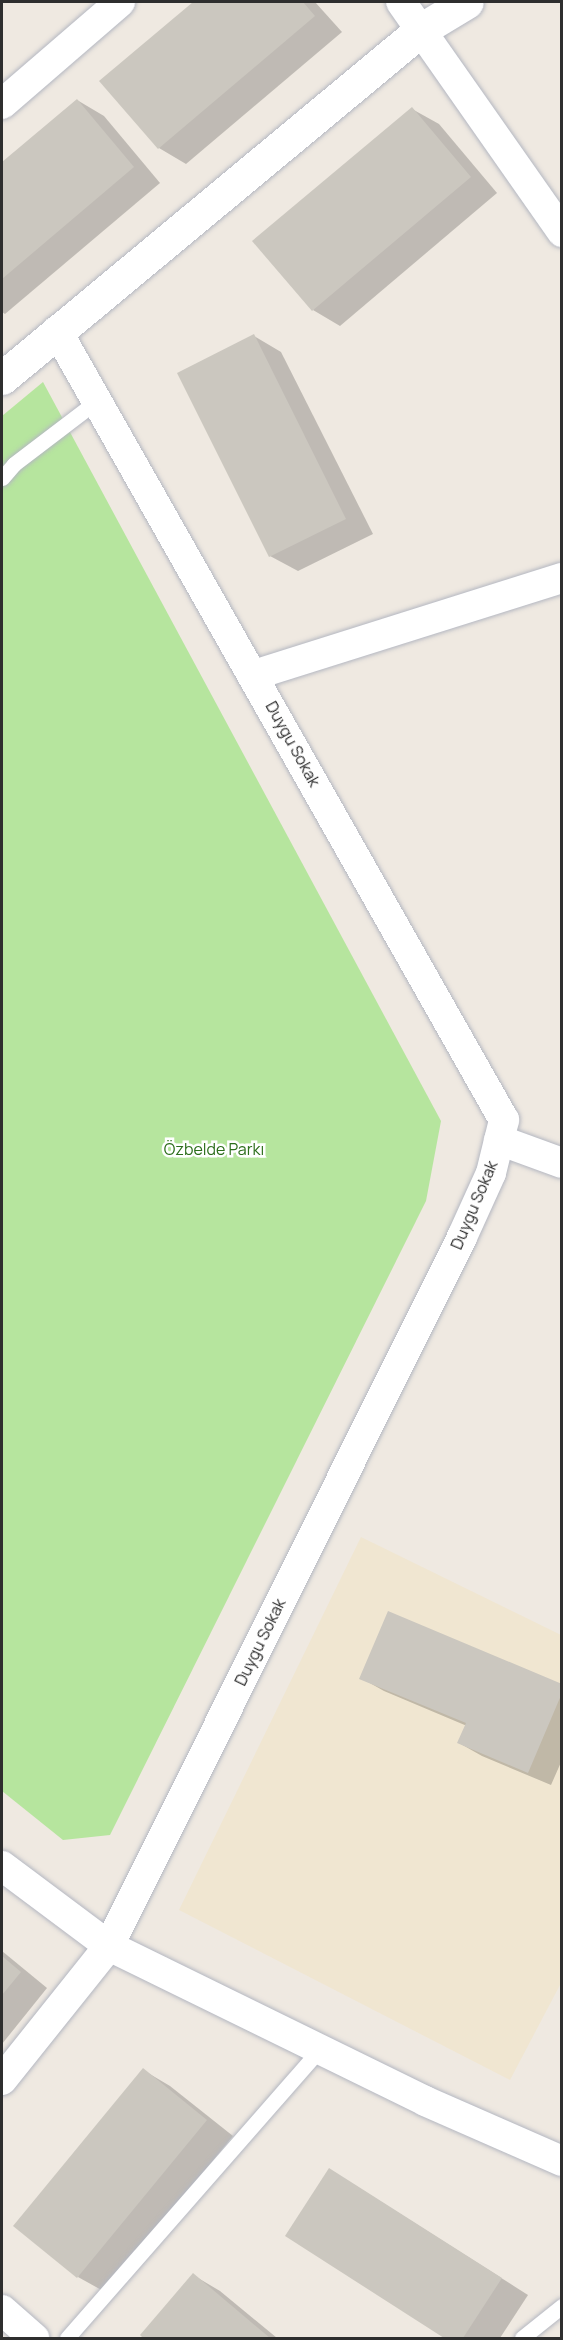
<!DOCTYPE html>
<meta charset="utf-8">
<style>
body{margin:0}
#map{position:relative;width:563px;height:2340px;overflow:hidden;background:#efe9e1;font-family:Manrope,sans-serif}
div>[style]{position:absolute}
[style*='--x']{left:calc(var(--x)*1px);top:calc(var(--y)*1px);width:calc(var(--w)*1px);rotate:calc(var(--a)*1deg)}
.education>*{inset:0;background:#f0e6d1}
.green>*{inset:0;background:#b6e59e}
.shadow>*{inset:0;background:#0003}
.building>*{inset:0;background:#cbc7bf}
.roads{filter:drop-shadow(0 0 2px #b4b7c1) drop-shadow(0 0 2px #b4b7c1)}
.lane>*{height:15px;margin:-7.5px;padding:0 7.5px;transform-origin:7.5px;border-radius:7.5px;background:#fff}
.street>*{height:30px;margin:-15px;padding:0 15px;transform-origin:15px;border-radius:15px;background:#fff}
.secondary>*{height:33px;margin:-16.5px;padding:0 16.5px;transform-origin:16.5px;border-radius:16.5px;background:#fff}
span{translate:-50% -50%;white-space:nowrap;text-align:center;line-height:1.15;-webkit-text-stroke:5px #fff;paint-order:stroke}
.street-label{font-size:16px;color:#2e2e2e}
.park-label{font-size:16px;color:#2c6e1b}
.frame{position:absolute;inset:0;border:3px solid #2e2e2e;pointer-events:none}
</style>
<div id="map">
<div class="education">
<div style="clip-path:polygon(361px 1537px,561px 1635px,561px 1983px,510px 2080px,179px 1910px)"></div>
</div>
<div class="green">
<div style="clip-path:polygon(43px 382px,441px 1121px,426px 1201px,110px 1835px,63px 1840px,2px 1791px,2px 416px)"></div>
</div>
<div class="shadow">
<div style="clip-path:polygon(196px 2px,315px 2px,342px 32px,186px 164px,159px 148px,101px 81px)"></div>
<div style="clip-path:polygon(77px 100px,104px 116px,160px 183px,5px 314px,2px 312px,2px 164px)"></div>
<div style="clip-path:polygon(412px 109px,439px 124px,497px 193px,340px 326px,313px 310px)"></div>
<div style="clip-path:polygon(254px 336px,281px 352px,373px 534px,298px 571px,270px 556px)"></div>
<div style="clip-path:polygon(361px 1678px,562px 1685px,562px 1760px,551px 1785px,482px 1756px,459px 1743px,467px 1726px,384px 1691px)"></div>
<div style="clip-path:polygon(2px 1951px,47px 1988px,2px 2044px)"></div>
<div style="clip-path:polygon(143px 2070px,170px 2086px,233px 2136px,105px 2292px,78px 2277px)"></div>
<div style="clip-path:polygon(356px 2186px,528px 2295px,500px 2338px,447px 2338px,287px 2236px)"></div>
<div style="clip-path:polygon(193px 2275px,220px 2291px,277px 2338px,145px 2338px,142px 2335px)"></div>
</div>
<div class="building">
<div style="clip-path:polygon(193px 2px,303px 2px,315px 16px,158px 149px,99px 81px)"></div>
<div style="clip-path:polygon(77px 99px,134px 167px,2px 279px,2px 162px)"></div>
<div style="clip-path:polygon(412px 107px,471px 177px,312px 311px,252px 241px)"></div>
<div style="clip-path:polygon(254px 334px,346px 519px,269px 557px,177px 373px)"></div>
<div style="clip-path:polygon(388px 1611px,562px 1684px,562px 1693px,528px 1773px,457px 1743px,466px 1723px,359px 1679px)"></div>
<div style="clip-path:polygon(2px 1956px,21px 1972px,2px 1995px)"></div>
<div style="clip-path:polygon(143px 2068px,207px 2120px,77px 2278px,13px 2226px)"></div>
<div style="clip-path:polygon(329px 2168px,502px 2278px,463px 2338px,444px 2338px,285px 2236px)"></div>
<div style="clip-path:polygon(193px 2273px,270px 2338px,143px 2338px,140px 2335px)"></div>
</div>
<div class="roads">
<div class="lane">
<div style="--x:2;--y:478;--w:18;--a:-49"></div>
<div style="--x:14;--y:464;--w:106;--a:-37.3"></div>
<div style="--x:67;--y:2338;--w:384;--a:-48.8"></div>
<div style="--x:522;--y:2338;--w:51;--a:-38.7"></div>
</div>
<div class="street">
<div style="--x:401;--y:2;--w:281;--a:55"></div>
<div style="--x:2;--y:104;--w:156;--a:-40.8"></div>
<div style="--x:254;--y:675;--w:323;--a:-17.5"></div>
<div style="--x:499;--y:1140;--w:67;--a:20.1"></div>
<div style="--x:2;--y:1866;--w:134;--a:36.8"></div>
<div style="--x:109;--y:1946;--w:352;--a:26.1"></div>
<div style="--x:425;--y:2101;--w:150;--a:23.7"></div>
<div style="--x:2;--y:2080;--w:171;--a:-51.4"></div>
<div style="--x:109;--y:1946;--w:792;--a:-63.53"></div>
<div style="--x:462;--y:1237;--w:70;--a:-65.6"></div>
<div style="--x:491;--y:1173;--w:55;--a:-76.2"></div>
<div style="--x:504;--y:1120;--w:907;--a:-119.53"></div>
<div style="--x:2;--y:2310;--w:43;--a:41.2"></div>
</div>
<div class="secondary">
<div style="--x:2;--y:378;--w:546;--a:-39.72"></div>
<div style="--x:422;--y:29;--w:52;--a:-31"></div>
</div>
</div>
<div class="street-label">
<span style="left:293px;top:744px;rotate:61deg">Duygu Sokak</span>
<span style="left:474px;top:1205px;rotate:-67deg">Duygu Sokak</span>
<span style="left:260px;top:1642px;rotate:-64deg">Duygu Sokak</span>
</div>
<div class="park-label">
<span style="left:214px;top:1149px">Özbelde Parkı</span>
</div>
<div class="frame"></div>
</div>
